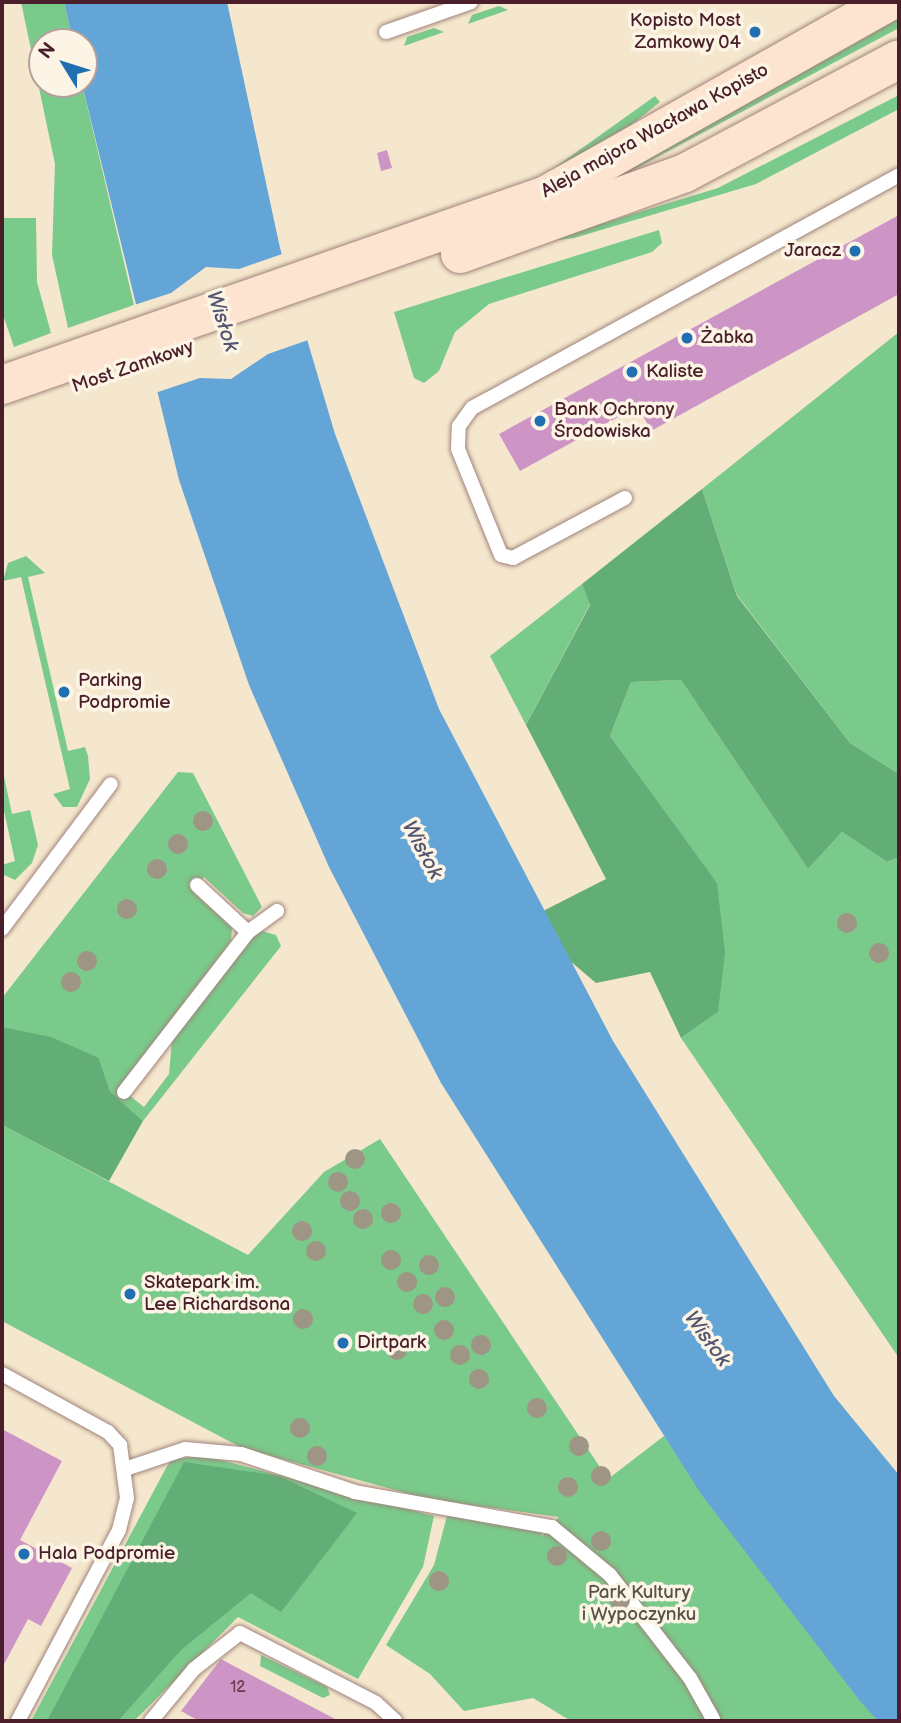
<!DOCTYPE html>
<meta charset="utf-8">
<style>
body{margin:0}
#map{position:relative;width:901px;height:1723px;overflow:hidden;background:#f5e7cd;font-family:"Balsamiq Sans",sans-serif}
div>[style]{position:absolute}
[style*='--x']{left:calc(var(--x)*1px);top:calc(var(--y)*1px);width:calc(var(--w)*1px);rotate:calc(var(--a)*1deg)}
.green>*{inset:0;background:#7aca8b}
.forest>*{inset:0;background:#63ae77}
.water>*{inset:0;background:#64a5d7}
.pier>*{inset:0;background:#f5e7cd}
.building>*{inset:0;background:#cd95c5}
.roads{filter:drop-shadow(0 0 2px #a0837c) drop-shadow(0 0 2px #a0837c)}
.lane>*{height:14px;margin:-7px;padding:0 7px;transform-origin:7px;border-radius:7px;background:#fff}
.secondary>*{height:38px;margin:-19px;padding:0 19px;transform-origin:19px;border-radius:19px;background:#fde4d1}
.trees>*{width:20px;height:20px;margin:-10px;border-radius:50%;background:#9f9584}
.dots>*{width:19px;height:19px;translate:-50% -50%;box-sizing:border-box;border:4px solid #fcf5e5;border-radius:50%}
span{translate:-50% -50%;white-space:nowrap;text-align:center;line-height:1.15;-webkit-text-stroke:7px #fcf5e5;paint-order:stroke}
.number-label{font-size:16px;color:#6b3c52}
.number-label span{-webkit-text-stroke-width:0}
.poi-label{font-size:19px;color:#4a1f2b}
.right{translate:-100% -50%;text-align:right}
.left{translate:0 -50%;text-align:left}
.street-label{font-size:19px;color:#4a1f2b}
.park-label{font-size:19px;color:#585248}
.water-label{font-size:21px;color:#545570;font-style:italic}
.frame{position:absolute;inset:0;border:4px solid #4a1f2b;pointer-events:none}
.north{position:absolute;left:28px;top:28px;width:70px;height:70px;box-sizing:border-box;background:#fcf5e5;border:2px solid #b59f9b;border-radius:50%;rotate:308deg;font-size:19px;font-weight:700;line-height:28px;text-align:center;color:#4a1f2b}
.north::after{content:'';display:block;margin:auto;width:24px;height:32px;background:#1f6fb2;clip-path:polygon(50% 0,100% 100%,50% 72%,0 100%)}
</style>
<div id="map">
<div class="green">
<div style="clip-path:polygon(21px 2px,64px 2px,73px 42px,42px 42px,42px 84px,82px 84px,134px 305px,68px 328px,52px 255px,55px 164px)"></div>
<div style="clip-path:polygon(499px 6px,508px 10px,468px 24px,472px 15px)"></div>
<div style="clip-path:polygon(899px 14px,899px 28px,616px 179px,617px 173px)"></div>
<div style="clip-path:polygon(434px 28px,444px 32px,404px 46px,407px 37px)"></div>
<div style="clip-path:polygon(899px 95px,899px 109px,756px 184px,574px 238px,541px 242px,718px 188px)"></div>
<div style="clip-path:polygon(655px 96px,660px 102px,601px 149px,515px 196px)"></div>
<div style="clip-path:polygon(2px 218px,36px 218px,37px 282px,51px 333px,14px 347px,2px 312px)"></div>
<div style="clip-path:polygon(659px 230px,662px 243px,652px 252px,489px 304px,455px 332px,439px 371px,424px 383px,414px 378px,394px 312px)"></div>
<div style="clip-path:polygon(899px 332px,899px 774px,850px 743px,737px 595px,702px 489px)"></div>
<div style="clip-path:polygon(26px 556px,45px 573px,28px 577px,68px 751px,85px 747px,88px 756px,90px 779px,77px 807px,63px 807px,53px 794px,70px 789px,32px 625px,21px 577px,3px 581px,8px 563px)"></div>
<div style="clip-path:polygon(582px 584px,590px 604px,526px 725px,490px 656px)"></div>
<div style="clip-path:polygon(681px 680px,808px 869px,842px 832px,887px 862px,899px 857px,899px 1358px,681px 1038px,718px 1012px,717px 884px,610px 736px,631px 682px)"></div>
<div style="clip-path:polygon(2px 767px,12px 814px,30px 810px,38px 845px,32px 863px,15px 880px,2px 874px,2px 865px,15px 861px,2px 802px)"></div>
<div style="clip-path:polygon(178px 772px,193px 773px,262px 907px,253px 916px,243px 913px,204px 877px,192px 891px,232px 928px,231px 941px,119px 1087px,144px 1107px,169px 1074px,172px 1040px,258px 930px,276px 935px,281px 946px,143px 1121px,110px 1091px,99px 1058px,2px 1027px,2px 998px)"></div>
<div style="clip-path:polygon(2px 1125px,248px 1255px,324px 1172px,380px 1139px,608px 1479px,664px 1436px,878px 1721px,571px 1721px,533px 1698px,464px 1711px,430px 1674px,386px 1645px,434px 1565px,447px 1516px,512px 1523px,543px 1531px,541px 1537px,559px 1517px,428px 1499px,242px 1448px,2px 1321px)"></div>
<div style="clip-path:polygon(205px 1456px,434px 1516px,423px 1567px,358px 1679px,238px 1617px,134px 1721px,31px 1721px,166px 1468px,172px 1459px)"></div>
<div style="clip-path:polygon(261px 1655px,327px 1687px,330px 1695px,323px 1698px,260px 1666px)"></div>
</div>
<div class="forest">
<div style="clip-path:polygon(702px 489px,737px 596px,850px 743px,899px 774px,899px 857px,887px 862px,842px 832px,808px 869px,681px 680px,631px 682px,610px 736px,717px 883px,725px 953px,718px 1012px,681px 1038px,650px 972px,596px 983px,569px 960px,543px 911px,606px 879px,526px 725px,590px 605px,582px 584px)"></div>
<div style="clip-path:polygon(2px 1027px,51px 1037px,99px 1058px,110px 1091px,143px 1121px,109px 1181px,2px 1125px)"></div>
<div style="clip-path:polygon(184px 1462px,279px 1476px,357px 1513px,281px 1612px,251px 1593px,181px 1650px,118px 1721px,47px 1721px)"></div>
</div>
<div class="water">
<div style="clip-path:polygon(64px 2px,227px 2px,280px 248px,335px 434px,439px 709px,613px 1041px,834px 1396px,899px 1475px,899px 1721px,878px 1721px,860px 1701px,701px 1494px,441px 1083px,329px 867px,249px 685px,179px 480px,82px 84px,84px 42px,73px 42px)"></div>
</div>
<div class="pier">
<div style="clip-path:polygon(285px 253px,311px 339px,268px 354px,231px 379px,200px 378px,152px 394px,131px 306px,171px 293px,206px 267px,239px 269px)"></div>
</div>
<div class="building">
<div style="clip-path:polygon(387px 150px,392px 168px,381px 171px,377px 153px)"></div>
<div style="clip-path:polygon(899px 215px,899px 294px,651px 431px,638px 406px,520px 471px,499px 434px)"></div>
<div style="clip-path:polygon(2px 1429px,62px 1461px,20px 1540px,72px 1568px,41px 1626px,28px 1619px,2px 1668px)"></div>
<div style="clip-path:polygon(221px 1659px,232px 1665px,339px 1721px,199px 1721px,181px 1711px)"></div>
</div>
<div class="roads">
<div class="lane">
<div style="--x:386;--y:32;--w:90;--a:-19.4"></div>
<div style="--x:625;--y:498;--w:127;--a:151.8"></div>
<div style="--x:513;--y:558;--w:12;--a:-166"></div>
<div style="--x:501;--y:555;--w:114;--a:-112.1"></div>
<div style="--x:458;--y:449;--w:23;--a:-88"></div>
<div style="--x:459;--y:426;--w:22;--a:-54"></div>
<div style="--x:472;--y:408;--w:486;--a:-28.6"></div>
<div style="--x:197;--y:885;--w:69;--a:42.7"></div>
<div style="--x:2;--y:929;--w:181;--a:-53.1"></div>
<div style="--x:124;--y:1092;--w:202;--a:-52.2"></div>
<div style="--x:248;--y:932;--w:36;--a:-36"></div>
<div style="--x:2;--y:1374;--w:121;--a:28.7"></div>
<div style="--x:108;--y:1432;--w:18;--a:47"></div>
<div style="--x:120;--y:1445;--w:53;--a:82.5"></div>
<div style="--x:127;--y:1498;--w:33;--a:104"></div>
<div style="--x:119;--y:1530;--w:216;--a:117.9"></div>
<div style="--x:125;--y:1469;--w:63;--a:-18.4"></div>
<div style="--x:185;--y:1449;--w:56;--a:5.1"></div>
<div style="--x:241;--y:1454;--w:120;--a:18.4"></div>
<div style="--x:355;--y:1492;--w:200;--a:10.1"></div>
<div style="--x:552;--y:1527;--w:75;--a:39.6"></div>
<div style="--x:610;--y:1575;--w:130;--a:52.2"></div>
<div style="--x:690;--y:1678;--w:47;--a:60.7"></div>
<div style="--x:151;--y:1721;--w:67;--a:-50.4"></div>
<div style="--x:194;--y:1669;--w:58;--a:-38"></div>
<div style="--x:240;--y:1633;--w:153;--a:27.2"></div>
<div style="--x:376;--y:1703;--w:26;--a:43"></div>
</div>
<div class="secondary">
<div style="--x:460;--y:254;--w:239;--a:-19.8"></div>
<div style="--x:685;--y:173;--w:242;--a:-28"></div>
<div style="--x:2;--y:385;--w:576;--a:-19.25"></div>
<div style="--x:546;--y:195;--w:393;--a:-29.4"></div>
</div>
</div>
<div class="trees">
<div style="left:203px;top:821px"></div>
<div style="left:178px;top:844px"></div>
<div style="left:157px;top:869px"></div>
<div style="left:127px;top:909px"></div>
<div style="left:847px;top:923px"></div>
<div style="left:879px;top:953px"></div>
<div style="left:87px;top:961px"></div>
<div style="left:71px;top:982px"></div>
<div style="left:355px;top:1159px"></div>
<div style="left:338px;top:1182px"></div>
<div style="left:350px;top:1201px"></div>
<div style="left:391px;top:1213px"></div>
<div style="left:363px;top:1219px"></div>
<div style="left:302px;top:1231px"></div>
<div style="left:316px;top:1251px"></div>
<div style="left:391px;top:1260px"></div>
<div style="left:429px;top:1265px"></div>
<div style="left:407px;top:1282px"></div>
<div style="left:445px;top:1297px"></div>
<div style="left:423px;top:1304px"></div>
<div style="left:303px;top:1319px"></div>
<div style="left:444px;top:1330px"></div>
<div style="left:481px;top:1345px"></div>
<div style="left:397px;top:1350px"></div>
<div style="left:460px;top:1355px"></div>
<div style="left:479px;top:1379px"></div>
<div style="left:537px;top:1408px"></div>
<div style="left:300px;top:1428px"></div>
<div style="left:579px;top:1446px"></div>
<div style="left:317px;top:1456px"></div>
<div style="left:601px;top:1476px"></div>
<div style="left:568px;top:1487px"></div>
<div style="left:601px;top:1541px"></div>
<div style="left:557px;top:1556px"></div>
<div style="left:439px;top:1581px"></div>
<div style="left:620px;top:1600px"></div>
</div>
<div class="dots">
<div style="left:755px;top:32px;background:#1f6fb2"></div>
<div style="left:855px;top:251px;background:#1f6fb2"></div>
<div style="left:687px;top:338px;background:#1f6fb2"></div>
<div style="left:632px;top:372px;background:#1f6fb2"></div>
<div style="left:540px;top:421px;background:#1f6fb2"></div>
<div style="left:64px;top:692px;background:#1f6fb2"></div>
<div style="left:130px;top:1294px;background:#1f6fb2"></div>
<div style="left:343px;top:1343px;background:#1f6fb2"></div>
<div style="left:24px;top:1554px;background:#1f6fb2"></div>
</div>
<div class="number-label">
<span style="left:238px;top:1688px">12</span>
</div>
<div class="poi-label">
<span class="right" style="left:741px;top:32px">Kopisto Most<br>Zamkowy 04</span>
<span class="right" style="left:841px;top:251px">Jaracz</span>
<span class="left" style="left:701px;top:338px">Żabka</span>
<span class="left" style="left:646px;top:372px">Kaliste</span>
<span class="left" style="left:554px;top:421px">Bank Ochrony<br>Środowiska</span>
<span class="left" style="left:78px;top:692px">Parking<br>Podpromie</span>
<span class="left" style="left:144px;top:1294px">Skatepark im.<br>Lee Richardsona</span>
<span class="left" style="left:357px;top:1343px">Dirtpark</span>
<span class="left" style="left:38px;top:1554px">Hala Podpromie</span>
</div>
<div class="street-label">
<span style="left:655px;top:131px;rotate:-29deg">Aleja majora Wacława Kopisto</span>
<span style="left:133px;top:367px;rotate:-19deg">Most Zamkowy</span>
</div>
<div class="park-label">
<span style="left:639px;top:1604px">Park Kultury<br>i Wypoczynku</span>
</div>
<div class="water-label">
<span style="left:222px;top:321px;rotate:72deg">Wisłok</span>
<span style="left:422px;top:850px;rotate:62deg">Wisłok</span>
<span style="left:707px;top:1339px;rotate:54deg">Wisłok</span>
</div>
<div class="frame"></div>
<div class="north">N</div>
</div>
